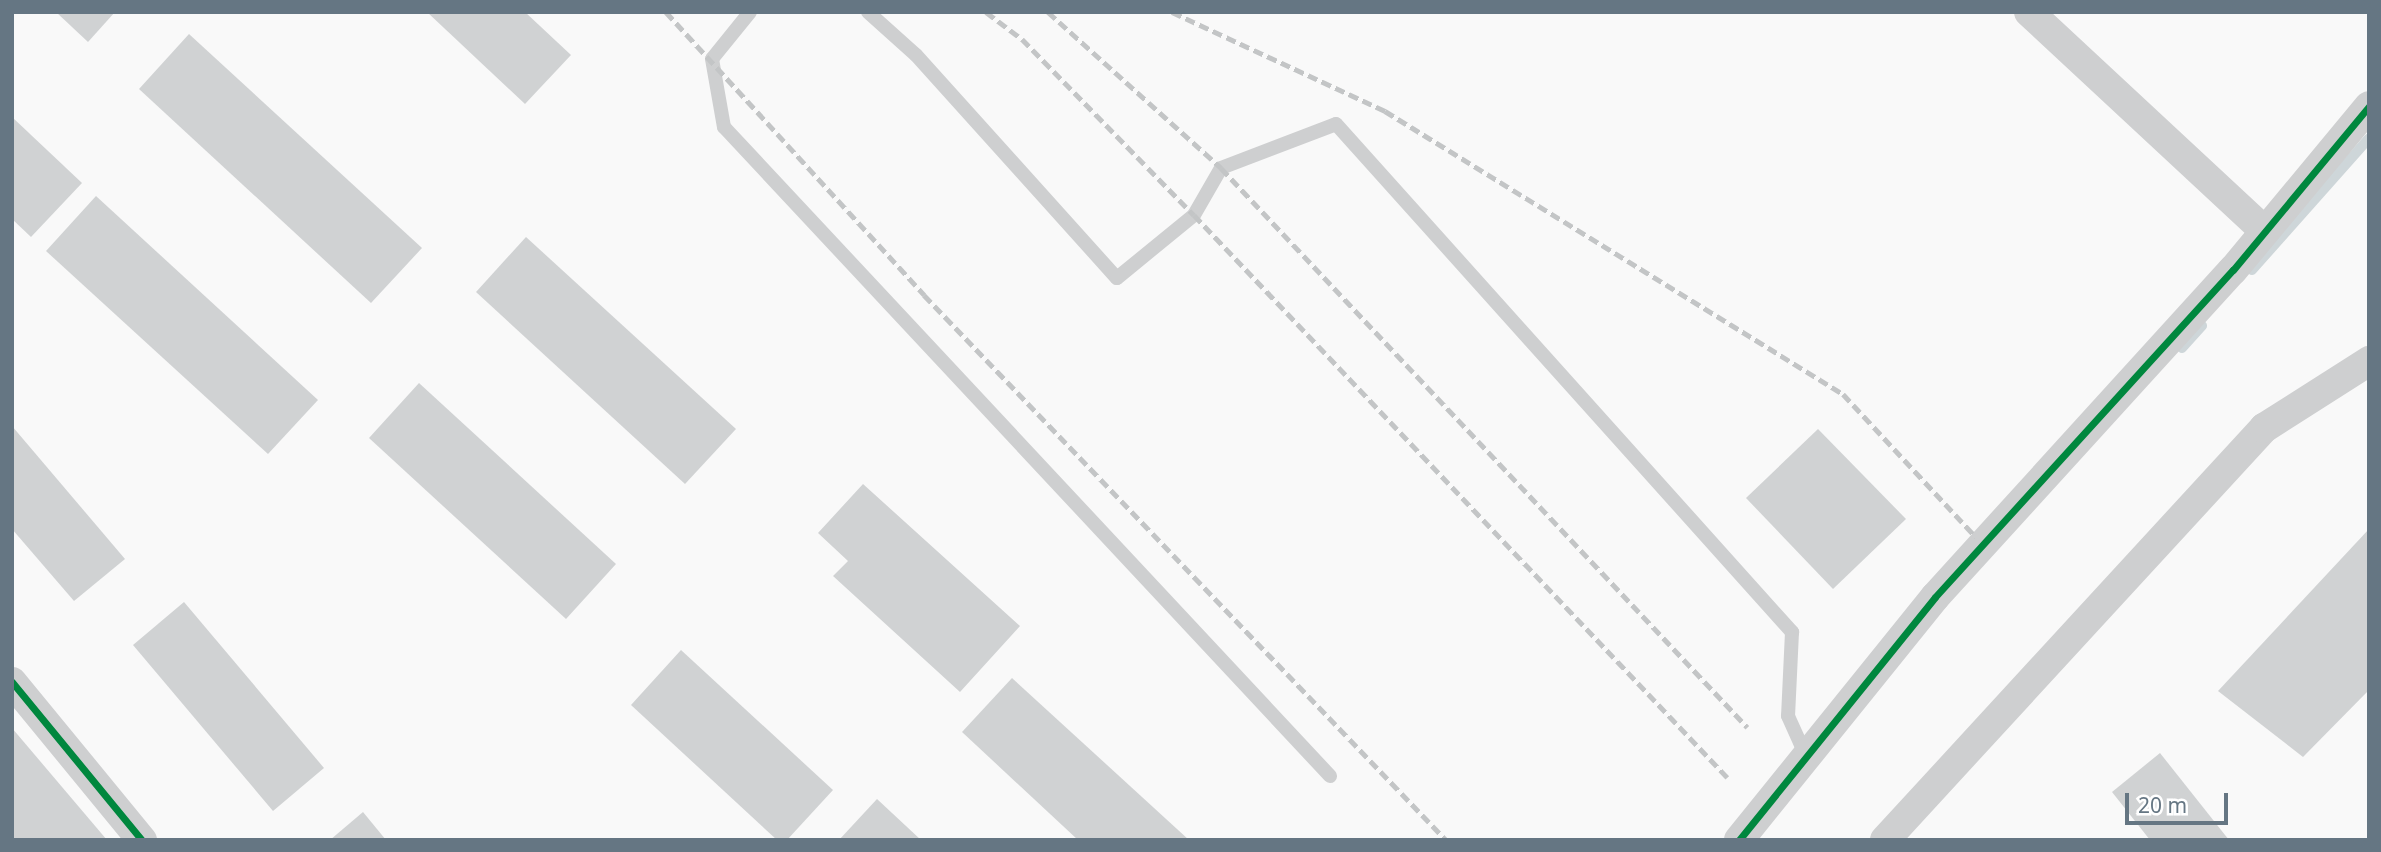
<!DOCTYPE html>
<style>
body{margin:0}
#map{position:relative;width:2381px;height:852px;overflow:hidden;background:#f9f9f9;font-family:"Noto Sans",sans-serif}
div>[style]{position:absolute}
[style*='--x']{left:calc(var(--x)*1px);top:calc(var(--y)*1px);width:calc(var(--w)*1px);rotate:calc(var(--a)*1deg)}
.stream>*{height:10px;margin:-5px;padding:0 5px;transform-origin:5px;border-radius:5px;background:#ced6d9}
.building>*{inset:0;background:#d0d2d3}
.service>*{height:14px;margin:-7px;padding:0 7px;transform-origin:7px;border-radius:7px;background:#cecfd0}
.minor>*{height:30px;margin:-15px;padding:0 15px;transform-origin:15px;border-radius:15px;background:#cecfd0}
.rail>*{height:5px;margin-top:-2.5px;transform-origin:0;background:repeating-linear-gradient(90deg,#c3c5c6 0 10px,transparent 0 15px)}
.cycleway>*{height:7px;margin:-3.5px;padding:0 3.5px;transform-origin:3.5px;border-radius:3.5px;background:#00873e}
span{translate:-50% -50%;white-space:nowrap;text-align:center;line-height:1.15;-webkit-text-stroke:7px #fff;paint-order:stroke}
.frame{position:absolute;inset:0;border:14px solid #657683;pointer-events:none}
.scale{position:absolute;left:2125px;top:793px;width:103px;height:32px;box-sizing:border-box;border:4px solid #657683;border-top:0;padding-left:9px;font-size:21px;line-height:24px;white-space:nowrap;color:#657683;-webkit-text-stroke:5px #fff;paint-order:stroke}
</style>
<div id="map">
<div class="stream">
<div style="--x:2252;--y:270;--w:176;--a:-48.4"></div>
<div style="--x:2182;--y:348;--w:30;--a:-48"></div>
</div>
<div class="building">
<div style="clip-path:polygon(56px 12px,115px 12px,88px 42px)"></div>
<div style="clip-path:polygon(427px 12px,525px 12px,571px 55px,525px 104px)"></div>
<div style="clip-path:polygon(189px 34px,422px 248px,371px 303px,139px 89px)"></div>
<div style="clip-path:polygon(12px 117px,82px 183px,31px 237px,12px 219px)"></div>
<div style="clip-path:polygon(96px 196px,318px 400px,268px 454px,46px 251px)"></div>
<div style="clip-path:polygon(526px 237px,736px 429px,685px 484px,476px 292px)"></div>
<div style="clip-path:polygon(419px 383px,616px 564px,566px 619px,369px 438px)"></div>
<div style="clip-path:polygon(12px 426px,125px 559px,74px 601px,12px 529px)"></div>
<div style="clip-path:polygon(1818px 429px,1906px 519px,1833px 589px,1746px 498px)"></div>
<div style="clip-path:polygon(863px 484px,1020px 626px,960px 692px,833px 576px,848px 561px,818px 533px)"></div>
<div style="clip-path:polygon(2369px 529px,2369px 690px,2303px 757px,2218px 691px)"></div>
<div style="clip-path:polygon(184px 602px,324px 768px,273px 811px,133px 645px)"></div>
<div style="clip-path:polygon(681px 650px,833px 790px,787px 840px,777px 840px,631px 705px)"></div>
<div style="clip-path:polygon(1012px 678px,1189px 840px,1078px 840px,962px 732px)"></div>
<div style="clip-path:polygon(12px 728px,107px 840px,12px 840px)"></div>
<div style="clip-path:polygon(2160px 753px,2229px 840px,2150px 840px,2112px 792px)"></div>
<div style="clip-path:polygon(877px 799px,921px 840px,839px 840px)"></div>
<div style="clip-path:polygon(363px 812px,386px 840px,330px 840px)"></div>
</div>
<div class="service">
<div style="--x:750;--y:12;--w:60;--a:129"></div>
<div style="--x:712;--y:59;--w:69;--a:80"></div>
<div style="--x:724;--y:127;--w:888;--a:46.96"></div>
<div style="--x:868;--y:12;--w:64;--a:41.9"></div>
<div style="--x:916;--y:55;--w:300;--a:48"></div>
<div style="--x:1117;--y:278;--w:99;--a:-39.3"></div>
<div style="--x:1194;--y:215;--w:54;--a:-60.1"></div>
<div style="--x:1221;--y:168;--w:123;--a:-20.9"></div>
<div style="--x:1336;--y:124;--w:683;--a:48.09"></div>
<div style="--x:1792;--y:632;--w:84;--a:92.7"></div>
<div style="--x:1788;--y:716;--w:44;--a:65.8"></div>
</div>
<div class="minor">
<div style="--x:2029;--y:12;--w:322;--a:42.9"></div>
<div style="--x:12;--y:682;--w:205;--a:50.6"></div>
<div style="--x:1739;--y:840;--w:312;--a:-51.1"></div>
<div style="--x:1935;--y:597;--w:442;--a:-47.7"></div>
<div style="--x:2233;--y:270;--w:213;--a:-50.3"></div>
<div style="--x:1885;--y:840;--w:560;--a:-47.39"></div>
<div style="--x:2264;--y:428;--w:125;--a:-32.5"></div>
</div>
<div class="rail">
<div style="--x:666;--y:12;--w:383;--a:47.6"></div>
<div style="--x:924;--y:295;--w:755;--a:46.23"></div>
<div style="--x:986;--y:12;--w:45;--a:36.9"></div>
<div style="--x:1022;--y:39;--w:246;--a:45.7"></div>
<div style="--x:1194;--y:215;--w:775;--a:46.52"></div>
<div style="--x:1048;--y:12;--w:233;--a:42"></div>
<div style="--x:1221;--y:168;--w:768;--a:46.74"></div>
<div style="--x:1172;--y:12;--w:235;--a:24.9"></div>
<div style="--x:1385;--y:111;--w:538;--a:31.71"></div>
<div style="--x:1843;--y:394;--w:195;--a:47.1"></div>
</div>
<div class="cycleway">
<div style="--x:12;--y:682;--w:205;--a:50.6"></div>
<div style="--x:1739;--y:840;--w:312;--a:-51.1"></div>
<div style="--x:1935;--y:597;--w:442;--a:-47.7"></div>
<div style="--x:2233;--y:270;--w:213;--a:-50.3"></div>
</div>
<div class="frame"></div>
<div class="scale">20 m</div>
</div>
